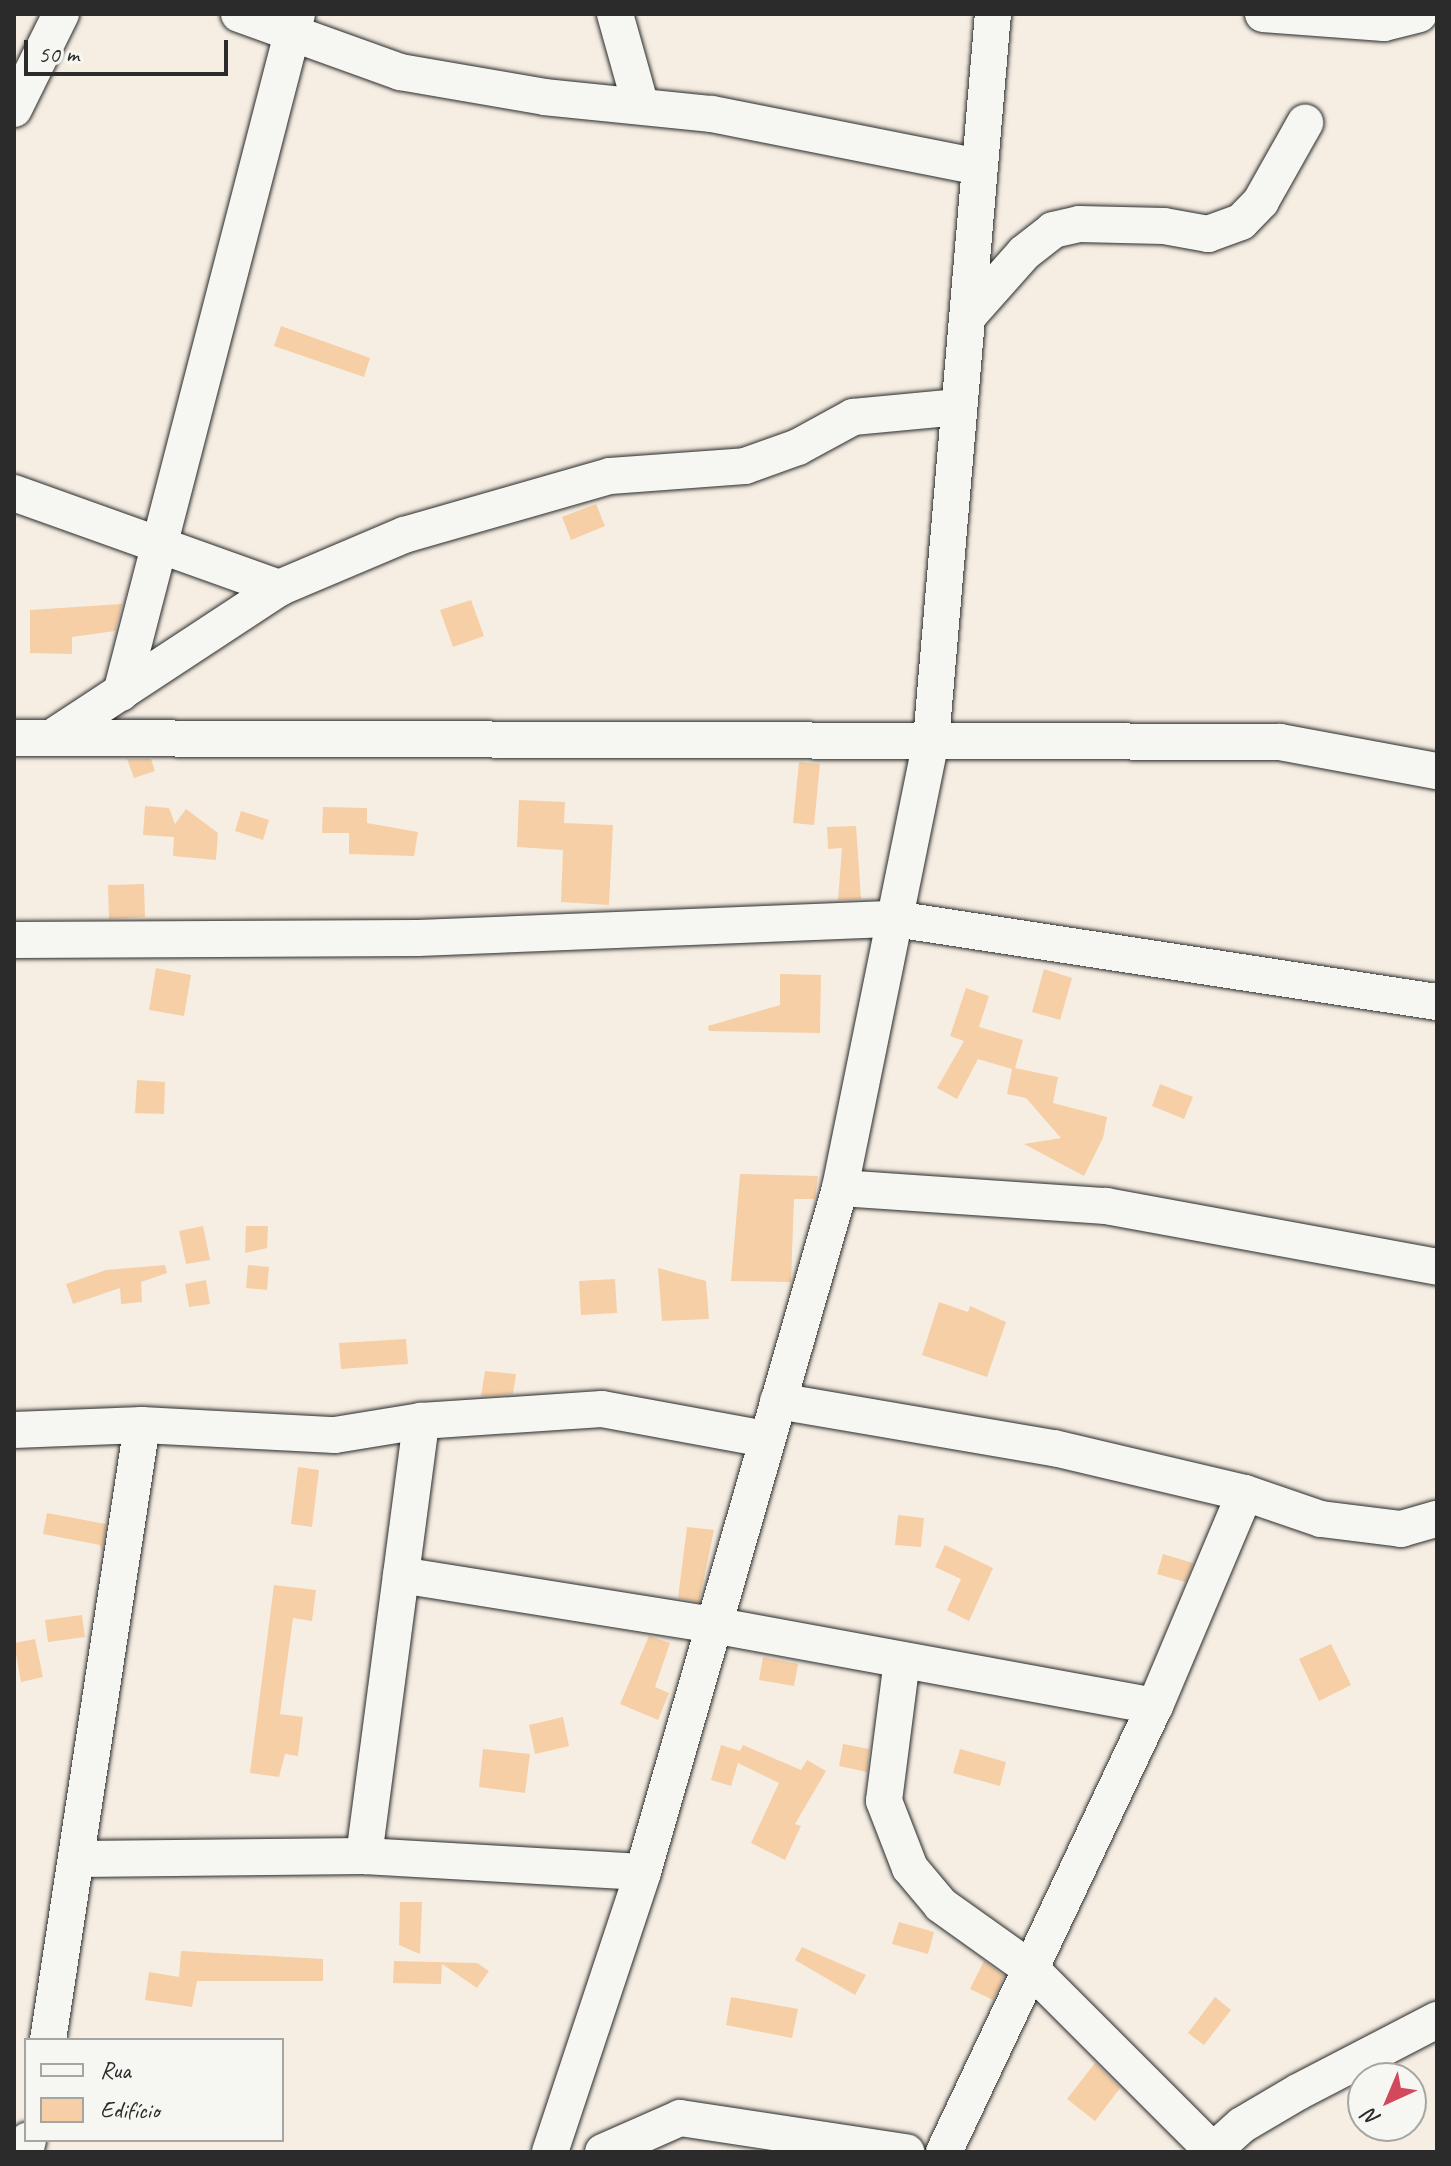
<!DOCTYPE html>
<meta charset="utf-8">
<style>
body{margin:0}
#map{position:relative;width:1451px;height:2166px;overflow:hidden;background:#f6eee3;font-family:Caveat,sans-serif}
div>[style]{position:absolute}
[style*='--x']{left:calc(var(--x)*1px);top:calc(var(--y)*1px);width:calc(var(--w)*1px);rotate:calc(var(--a)*1deg)}
.building>*{inset:0;background:#f6cfa6}
.roads{filter:drop-shadow(0 0 2px #2b2b2b) drop-shadow(0 0 2px #2b2b2b)}
.minor>*{height:36px;margin:-18px;padding:0 18px;transform-origin:18px;border-radius:18px;background:#f6f6f2}
span{translate:-50% -50%;white-space:nowrap;text-align:center;line-height:1.15;-webkit-text-stroke:8px #f6f6f2;paint-order:stroke}
.frame{position:absolute;inset:0;border:16px solid #2b2b2b;pointer-events:none}
.legend{position:absolute;left:24px;top:2038px;width:260px;height:104px;box-sizing:border-box;background:#f6f6f2;border:2px solid #a5a5a2;margin:0;padding:10px 14px;list-style:none;font-size:24px;color:#2b2b2b}
.legend li{display:flex;align-items:center;gap:16px;height:40px}
.legend b{width:40px;border:2px solid #a5a5a2}
.north{position:absolute;left:1347px;top:2062px;width:80px;height:80px;box-sizing:border-box;background:#f6f6f2;border:2px solid #a5a5a2;border-radius:50%;rotate:224deg;font-size:22px;font-weight:700;line-height:32px;text-align:center;color:#2b2b2b}
.north::after{content:'';display:block;margin:auto;width:28px;height:36px;background:#d1495b;clip-path:polygon(50% 0,100% 100%,50% 72%,0 100%)}
.scale{position:absolute;left:24px;top:40px;width:204px;height:36px;box-sizing:border-box;border:4px solid #2b2b2b;border-top:0;padding-left:10px;font-size:24px;line-height:28px;white-space:nowrap;color:#2b2b2b;-webkit-text-stroke:6px #f6f6f2;paint-order:stroke}
</style>
<div id="map">
<div class="building">
<div style="clip-path:polygon(281px 326px,370px 358px,364px 377px,274px 346px)"></div>
<div style="clip-path:polygon(596px 504px,605px 526px,571px 540px,562px 517px)"></div>
<div style="clip-path:polygon(471px 600px,484px 636px,453px 647px,440px 610px)"></div>
<div style="clip-path:polygon(122px 604px,115px 631px,72px 637px,72px 654px,30px 653px,30px 610px)"></div>
<div style="clip-path:polygon(127px 759px,151px 759px,155px 771px,134px 778px)"></div>
<div style="clip-path:polygon(799px 762px,820px 764px,814px 825px,793px 823px)"></div>
<div style="clip-path:polygon(519px 800px,565px 802px,564px 823px,613px 825px,609px 905px,561px 902px,563px 850px,517px 847px)"></div>
<div style="clip-path:polygon(145px 806px,169px 808px,175px 824px,186px 809px,218px 833px,216px 860px,173px 856px,174px 837px,143px 835px)"></div>
<div style="clip-path:polygon(323px 807px,367px 808px,367px 823px,418px 832px,414px 856px,349px 854px,349px 833px,322px 833px)"></div>
<div style="clip-path:polygon(241px 811px,269px 820px,263px 840px,235px 831px)"></div>
<div style="clip-path:polygon(856px 826px,861px 899px,838px 900px,842px 848px,828px 849px,827px 827px)"></div>
<div style="clip-path:polygon(144px 884px,145px 917px,109px 919px,108px 885px)"></div>
<div style="clip-path:polygon(156px 968px,191px 975px,184px 1016px,149px 1010px)"></div>
<div style="clip-path:polygon(1044px 969px,1072px 978px,1060px 1020px,1032px 1012px)"></div>
<div style="clip-path:polygon(780px 974px,821px 975px,820px 1033px,709px 1031px,708px 1026px,780px 1005px)"></div>
<div style="clip-path:polygon(966px 988px,989px 996px,979px 1027px,1023px 1040px,1015px 1068px,1058px 1077px,1053px 1103px,1107px 1117px,1103px 1138px,1084px 1176px,1024px 1144px,1061px 1138px,1026px 1098px,1007px 1094px,1012px 1069px,978px 1059px,957px 1099px,937px 1088px,964px 1041px,950px 1036px)"></div>
<div style="clip-path:polygon(137px 1080px,165px 1082px,164px 1114px,135px 1113px)"></div>
<div style="clip-path:polygon(1160px 1084px,1193px 1097px,1184px 1119px,1152px 1106px)"></div>
<div style="clip-path:polygon(740px 1174px,818px 1176px,815px 1199px,794px 1199px,791px 1282px,731px 1281px)"></div>
<div style="clip-path:polygon(203px 1226px,210px 1260px,186px 1264px,179px 1231px)"></div>
<div style="clip-path:polygon(246px 1226px,268px 1226px,267px 1248px,245px 1253px)"></div>
<div style="clip-path:polygon(165px 1265px,167px 1273px,141px 1282px,142px 1302px,121px 1304px,120px 1288px,73px 1304px,66px 1284px,106px 1270px)"></div>
<div style="clip-path:polygon(248px 1265px,269px 1267px,267px 1290px,246px 1288px)"></div>
<div style="clip-path:polygon(658px 1268px,706px 1281px,709px 1319px,662px 1321px)"></div>
<div style="clip-path:polygon(615px 1279px,617px 1313px,581px 1315px,579px 1281px)"></div>
<div style="clip-path:polygon(206px 1280px,210px 1304px,189px 1307px,185px 1284px)"></div>
<div style="clip-path:polygon(939px 1302px,968px 1312px,970px 1306px,1006px 1322px,987px 1377px,922px 1355px)"></div>
<div style="clip-path:polygon(406px 1339px,408px 1364px,341px 1369px,339px 1343px)"></div>
<div style="clip-path:polygon(485px 1371px,516px 1374px,513px 1394px,481px 1396px)"></div>
<div style="clip-path:polygon(298px 1467px,319px 1470px,312px 1527px,291px 1524px)"></div>
<div style="clip-path:polygon(47px 1513px,106px 1524px,102px 1551px,100px 1545px,43px 1534px)"></div>
<div style="clip-path:polygon(898px 1515px,924px 1518px,921px 1547px,895px 1545px)"></div>
<div style="clip-path:polygon(687px 1527px,714px 1530px,699px 1602px,678px 1598px)"></div>
<div style="clip-path:polygon(945px 1545px,993px 1568px,969px 1621px,947px 1610px,961px 1579px,935px 1567px)"></div>
<div style="clip-path:polygon(1163px 1554px,1193px 1563px,1185px 1582px,1157px 1574px)"></div>
<div style="clip-path:polygon(274px 1585px,316px 1590px,312px 1621px,293px 1618px,280px 1714px,303px 1717px,298px 1756px,285px 1754px,279px 1777px,250px 1773px)"></div>
<div style="clip-path:polygon(82px 1615px,85px 1637px,48px 1642px,45px 1620px)"></div>
<div style="clip-path:polygon(649px 1636px,670px 1643px,655px 1687px,669px 1693px,658px 1720px,620px 1704px)"></div>
<div style="clip-path:polygon(35px 1639px,43px 1677px,21px 1682px,14px 1643px)"></div>
<div style="clip-path:polygon(1331px 1644px,1351px 1685px,1319px 1701px,1299px 1659px)"></div>
<div style="clip-path:polygon(763px 1657px,798px 1664px,794px 1686px,759px 1680px)"></div>
<div style="clip-path:polygon(563px 1717px,569px 1746px,535px 1754px,529px 1725px)"></div>
<div style="clip-path:polygon(843px 1744px,869px 1749px,867px 1772px,839px 1766px)"></div>
<div style="clip-path:polygon(721px 1745px,740px 1751px,743px 1745px,801px 1770px,807px 1760px,826px 1771px,795px 1824px,801px 1826px,785px 1860px,751px 1843px,779px 1783px,738px 1763px,731px 1786px,711px 1780px)"></div>
<div style="clip-path:polygon(483px 1749px,530px 1754px,525px 1793px,479px 1787px)"></div>
<div style="clip-path:polygon(960px 1749px,1006px 1762px,1000px 1786px,953px 1773px)"></div>
<div style="clip-path:polygon(400px 1902px,422px 1902px,420px 1954px,399px 1945px)"></div>
<div style="clip-path:polygon(899px 1922px,934px 1932px,928px 1954px,892px 1944px)"></div>
<div style="clip-path:polygon(802px 1947px,866px 1975px,855px 1995px,795px 1960px)"></div>
<div style="clip-path:polygon(181px 1951px,323px 1959px,323px 1981px,197px 1981px,192px 2007px,145px 2000px,149px 1972px,179px 1977px)"></div>
<div style="clip-path:polygon(394px 1961px,477px 1963px,489px 1971px,477px 1988px,442px 1964px,441px 1984px,393px 1983px)"></div>
<div style="clip-path:polygon(984px 1961px,1004px 1976px,993px 2000px,970px 1989px)"></div>
<div style="clip-path:polygon(731px 1997px,798px 2009px,792px 2038px,726px 2025px)"></div>
<div style="clip-path:polygon(1215px 1997px,1231px 2010px,1204px 2045px,1188px 2033px)"></div>
<div style="clip-path:polygon(1095px 2063px,1120px 2088px,1095px 2121px,1067px 2099px)"></div>
</div>
<div class="roads">
<div class="minor">
<div style="--x:239;--y:14;--w:171;--a:19.8"></div>
<div style="--x:400;--y:72;--w:146;--a:9.8"></div>
<div style="--x:544;--y:97;--w:169;--a:5.8"></div>
<div style="--x:712;--y:114;--w:272;--a:11.2"></div>
<div style="--x:615;--y:14;--w:92;--a:74.3"></div>
<div style="--x:1263;--y:14;--w:121;--a:4.3"></div>
<div style="--x:1384;--y:23;--w:36;--a:-14"></div>
<div style="--x:14;--y:109;--w:106;--a:-63.7"></div>
<div style="--x:969;--y:315;--w:83;--a:-48.4"></div>
<div style="--x:1024;--y:253;--w:37;--a:-38"></div>
<div style="--x:1053;--y:230;--w:27;--a:-13"></div>
<div style="--x:1079;--y:224;--w:85;--a:1.3"></div>
<div style="--x:1164;--y:226;--w:45;--a:10.3"></div>
<div style="--x:1208;--y:234;--w:35;--a:-20"></div>
<div style="--x:1241;--y:222;--w:29;--a:-46"></div>
<div style="--x:1261;--y:201;--w:90;--a:-60.6"></div>
<div style="--x:14;--y:493;--w:282;--a:19.7"></div>
<div style="--x:121;--y:693;--w:701;--a:-75.47"></div>
<div style="--x:57;--y:734;--w:266;--a:-33.3"></div>
<div style="--x:279;--y:588;--w:136;--a:-23"></div>
<div style="--x:404;--y:535;--w:214;--a:-16"></div>
<div style="--x:610;--y:476;--w:135;--a:-4.2"></div>
<div style="--x:745;--y:466;--w:56;--a:-19.7"></div>
<div style="--x:798;--y:447;--w:63;--a:-28.6"></div>
<div style="--x:853;--y:417;--w:106;--a:-5.4"></div>
<div style="--x:14;--y:738;--w:1266;--a:0.18"></div>
<div style="--x:1280;--y:742;--w:160;--a:10.5"></div>
<div style="--x:14;--y:940;--w:404;--a:-0.3"></div>
<div style="--x:418;--y:938;--w:477;--a:-2.3"></div>
<div style="--x:895;--y:919;--w:548;--a:8.71"></div>
<div style="--x:840;--y:1188;--w:267;--a:3.9"></div>
<div style="--x:1106;--y:1206;--w:337;--a:10.4"></div>
<div style="--x:778;--y:1401;--w:280;--a:9.7"></div>
<div style="--x:1054;--y:1448;--w:196;--a:13.3"></div>
<div style="--x:1245;--y:1493;--w:80;--a:18.9"></div>
<div style="--x:1321;--y:1519;--w:81;--a:7.1"></div>
<div style="--x:1401;--y:1529;--w:37;--a:-16"></div>
<div style="--x:14;--y:1430;--w:128;--a:-2.2"></div>
<div style="--x:142;--y:1425;--w:193;--a:3"></div>
<div style="--x:335;--y:1435;--w:87;--a:-9.2"></div>
<div style="--x:421;--y:1421;--w:181;--a:-3.8"></div>
<div style="--x:602;--y:1409;--w:166;--a:10.4"></div>
<div style="--x:401;--y:1575;--w:316;--a:9.1"></div>
<div style="--x:713;--y:1625;--w:449;--a:10.4"></div>
<div style="--x:902;--y:1660;--w:142;--a:97.3"></div>
<div style="--x:884;--y:1801;--w:72;--a:68.8"></div>
<div style="--x:910;--y:1868;--w:48;--a:50"></div>
<div style="--x:941;--y:1905;--w:112;--a:35.5"></div>
<div style="--x:1032;--y:1970;--w:256;--a:45"></div>
<div style="--x:364;--y:1856;--w:439;--a:-82.5"></div>
<div style="--x:79;--y:1859;--w:285;--a:-0.6"></div>
<div style="--x:364;--y:1856;--w:279;--a:3.3"></div>
<div style="--x:48;--y:2040;--w:622;--a:-81.31"></div>
<div style="--x:25;--y:2152;--w:12;--a:-76"></div>
<div style="--x:550;--y:2152;--w:295;--a:-71.6"></div>
<div style="--x:643;--y:1872;--w:712;--a:-73.93"></div>
<div style="--x:840;--y:1188;--w:456;--a:-78.5"></div>
<div style="--x:931;--y:741;--w:730;--a:-85.13"></div>
<div style="--x:603;--y:2152;--w:84;--a:-23.8"></div>
<div style="--x:680;--y:2118;--w:229;--a:8.6"></div>
<div style="--x:944;--y:2152;--w:493;--a:-64.7"></div>
<div style="--x:1155;--y:1706;--w:231;--a:-67.1"></div>
<div style="--x:1212;--y:2152;--w:40;--a:-42"></div>
<div style="--x:1242;--y:2125;--w:65;--a:-30.5"></div>
<div style="--x:1298;--y:2092;--w:157;--a:-27.4"></div>
</div>
</div>
<div class="frame"></div>
<ul class="legend">
<li><b style="height:10px;background:#f6f6f2"></b>Rua</li>
<li><b style="height:22px;background:#f6cfa6"></b>Edifício</li>
</ul>
<div class="north">N</div>
<div class="scale">50 m</div>
</div>
